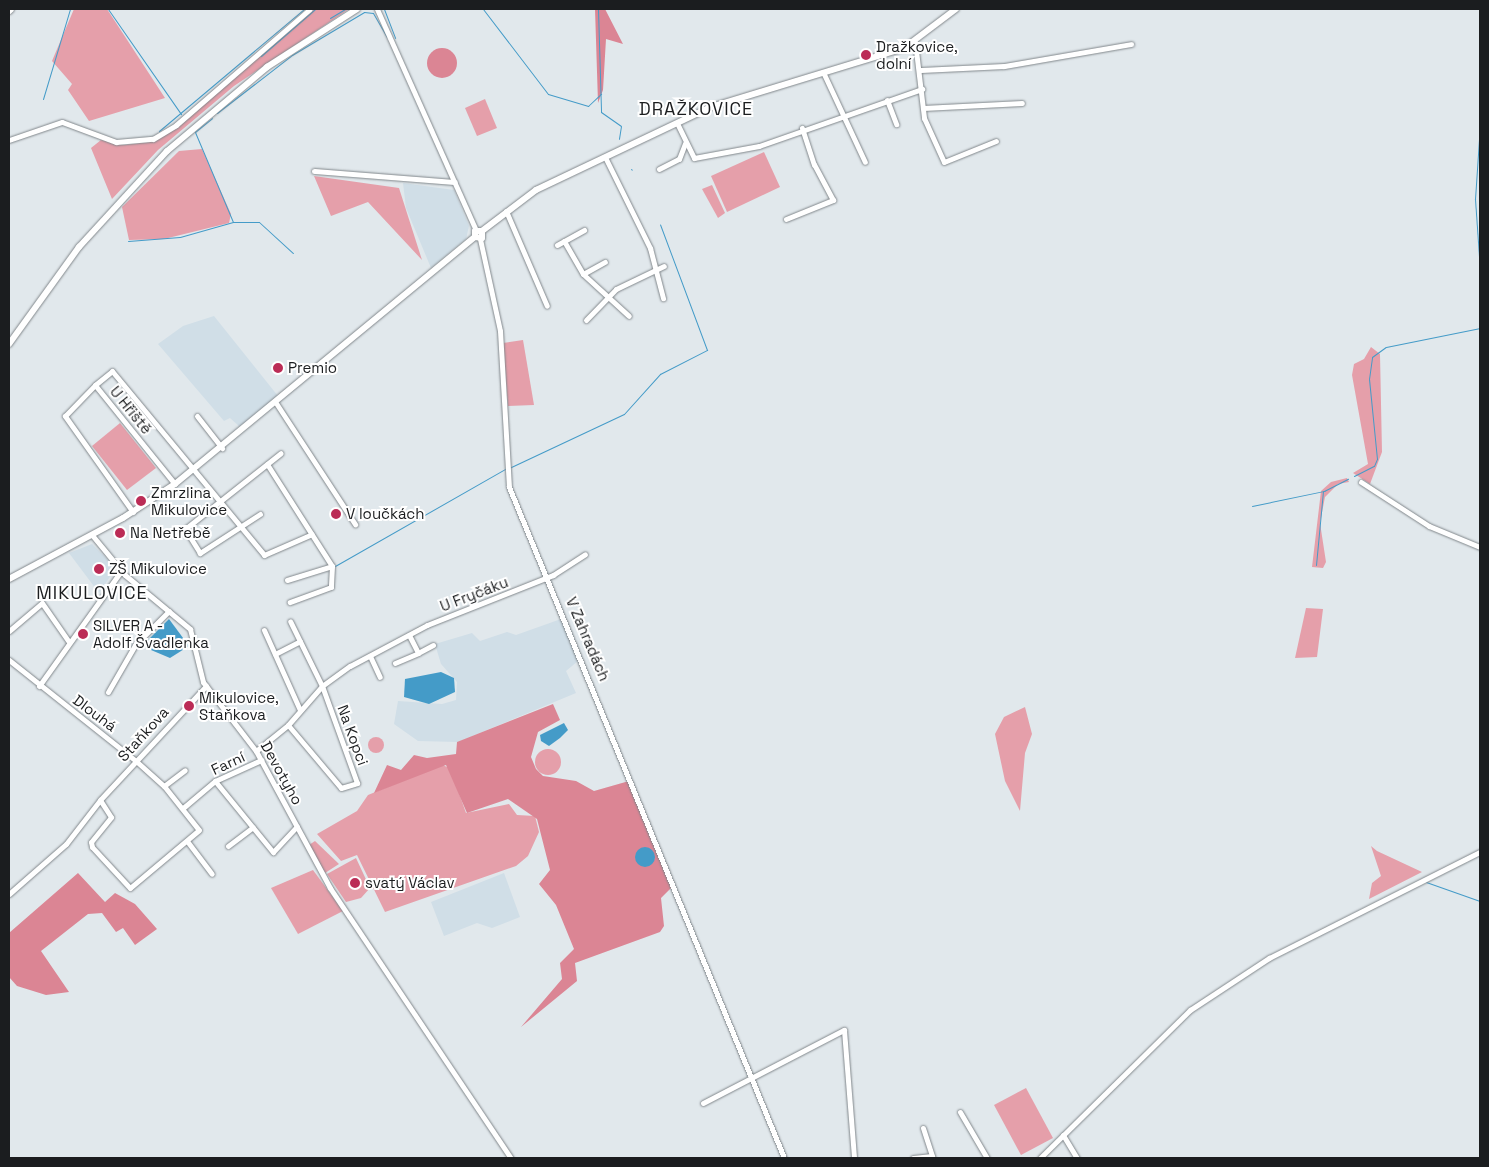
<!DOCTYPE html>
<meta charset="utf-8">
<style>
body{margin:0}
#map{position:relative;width:1489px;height:1167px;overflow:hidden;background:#e1e8ec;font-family:"Space Grotesk",sans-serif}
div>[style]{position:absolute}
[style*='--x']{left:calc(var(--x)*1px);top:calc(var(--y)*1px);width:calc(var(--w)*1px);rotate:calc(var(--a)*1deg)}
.built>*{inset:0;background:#d0dee7}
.green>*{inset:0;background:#e59faa}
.round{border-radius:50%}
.forest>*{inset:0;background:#db8594}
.water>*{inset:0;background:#449bc8}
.stream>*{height:1px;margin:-0.5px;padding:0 0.5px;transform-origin:0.5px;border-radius:0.5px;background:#449bc8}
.roads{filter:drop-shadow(0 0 1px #81878b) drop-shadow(0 0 1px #81878b)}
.minor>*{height:5px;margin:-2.5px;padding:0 2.5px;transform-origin:2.5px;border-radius:2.5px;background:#fff}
.major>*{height:6px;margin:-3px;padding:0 3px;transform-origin:3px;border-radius:3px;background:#fff}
.dots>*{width:14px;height:14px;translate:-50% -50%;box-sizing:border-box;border:2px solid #fff;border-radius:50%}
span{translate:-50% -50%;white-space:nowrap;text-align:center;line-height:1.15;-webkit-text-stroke:4px #fff;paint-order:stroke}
.poi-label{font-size:15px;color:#1b1d1f}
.left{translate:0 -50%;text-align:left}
.street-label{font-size:15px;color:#1b1d1f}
.quarter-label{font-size:18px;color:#1b1d1f;letter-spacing:1px}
.frame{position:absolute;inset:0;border:10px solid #1b1d1f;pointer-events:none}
</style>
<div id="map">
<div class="built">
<div style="clip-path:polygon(403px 183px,454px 190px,469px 226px,466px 239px,431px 268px,406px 208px)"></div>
<div style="clip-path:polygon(214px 316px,278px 396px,240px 427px,230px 418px,224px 421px,158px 344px,183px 326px)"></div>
<div style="clip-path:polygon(92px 544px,116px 568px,99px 593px,69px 553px)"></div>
<div style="clip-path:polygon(561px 619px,578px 661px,566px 671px,576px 693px,458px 742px,418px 741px,394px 724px,398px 701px,442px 704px,456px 700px,457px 682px,441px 664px,435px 644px,472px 633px,480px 641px,507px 632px,516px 635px)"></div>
<div style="clip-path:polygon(504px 873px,520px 917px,492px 928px,477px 923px,444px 936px,431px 902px)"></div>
</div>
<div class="green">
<div style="clip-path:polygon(74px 9px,107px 9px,165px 98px,89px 121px,68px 90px,72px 84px,52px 61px)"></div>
<div style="clip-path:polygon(313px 9px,349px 9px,234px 86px,158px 150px,112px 199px,91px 148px,101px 140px,124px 145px,148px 142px,170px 132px)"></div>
<div style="clip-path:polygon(485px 99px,497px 128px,477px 136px,465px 108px)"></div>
<div style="clip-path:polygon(202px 149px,231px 214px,229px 223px,164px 239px,129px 240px,122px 207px,179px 151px)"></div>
<div style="clip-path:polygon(764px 152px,780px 187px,727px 212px,711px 176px)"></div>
<div style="clip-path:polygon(314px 176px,399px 188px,422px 260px,368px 202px,331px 216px)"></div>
<div style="clip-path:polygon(712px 185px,725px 213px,718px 218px,702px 189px)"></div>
<div style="clip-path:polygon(523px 340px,534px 405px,508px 406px,503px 343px)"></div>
<div style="clip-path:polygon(1371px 347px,1380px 354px,1382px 452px,1370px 484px,1353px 473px,1368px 464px,1352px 375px,1354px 364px,1364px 359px)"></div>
<div style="clip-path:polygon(120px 423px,156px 468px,127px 490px,92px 446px)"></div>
<div style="clip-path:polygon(1347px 478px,1349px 482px,1338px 484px,1325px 497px,1320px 523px,1326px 562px,1323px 568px,1312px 567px,1321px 491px,1331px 482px)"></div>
<div style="clip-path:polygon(1306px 608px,1323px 609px,1317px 657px,1295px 658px)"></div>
<div style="clip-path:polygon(1025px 707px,1032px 734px,1025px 753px,1020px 811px,1005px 781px,995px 734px,1004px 717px)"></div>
<div class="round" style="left:368px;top:737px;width:16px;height:16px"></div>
<div class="round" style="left:535px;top:749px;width:26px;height:26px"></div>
<div style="clip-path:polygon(442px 765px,450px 768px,466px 813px,509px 804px,517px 815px,535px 816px,539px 832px,528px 856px,516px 866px,385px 912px,357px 855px,341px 861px,317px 834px,357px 811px,368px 795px)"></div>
<div style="clip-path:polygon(315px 841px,339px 864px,325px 873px,309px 845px)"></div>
<div style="clip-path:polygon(1371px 846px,1377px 851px,1422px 872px,1369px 899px,1372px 883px,1381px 876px)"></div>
<div style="clip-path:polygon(356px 858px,370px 888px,361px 898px,346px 902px,327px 874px)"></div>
<div style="clip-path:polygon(313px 870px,343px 911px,298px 934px,271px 888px)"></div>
<div style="clip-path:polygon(1026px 1088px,1053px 1138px,1021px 1155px,994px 1105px)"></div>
</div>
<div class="forest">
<div style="clip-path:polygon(595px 9px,605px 9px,623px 44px,606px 39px,603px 90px,598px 103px)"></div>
<div class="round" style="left:427px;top:48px;width:30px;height:30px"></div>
<div style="clip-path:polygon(553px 704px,560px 720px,538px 732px,531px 757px,536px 769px,543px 776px,576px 781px,594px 791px,629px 781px,672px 887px,661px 898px,664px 926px,660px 932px,575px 963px,577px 981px,521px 1027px,562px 979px,560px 963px,574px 949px,556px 905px,539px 884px,550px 870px,537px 819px,508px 799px,467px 813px,446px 765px,374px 793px,387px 765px,401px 770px,414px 755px,427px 758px,456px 754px,457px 742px)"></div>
<div style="clip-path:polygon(78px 873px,105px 902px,115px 893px,135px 904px,157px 929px,135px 945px,123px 928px,116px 932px,102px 913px,88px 914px,41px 951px,69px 992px,46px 995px,17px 986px,9px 977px,9px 933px)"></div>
</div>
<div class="water">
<div style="clip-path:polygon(169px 619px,189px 646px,170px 658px,151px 650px,147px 641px)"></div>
<div style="clip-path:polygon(441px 672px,454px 678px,455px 692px,429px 704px,404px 697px,405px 679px)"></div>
<div style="clip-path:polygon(564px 723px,568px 730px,560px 738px,549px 746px,541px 741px,540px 735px)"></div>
<div class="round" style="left:635px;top:847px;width:20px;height:20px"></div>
</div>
<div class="stream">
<div style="--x:108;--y:9;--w:128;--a:55.2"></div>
<div style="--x:384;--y:9;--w:31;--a:69"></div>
<div style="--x:483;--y:9;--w:107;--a:52.6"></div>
<div style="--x:548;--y:94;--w:42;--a:16.7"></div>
<div style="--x:588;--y:106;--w:18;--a:-43"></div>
<div style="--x:598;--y:9;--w:103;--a:88.3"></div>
<div style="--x:601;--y:112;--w:24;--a:35"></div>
<div style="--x:621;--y:126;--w:13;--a:99"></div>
<div style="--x:330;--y:18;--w:17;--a:-31"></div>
<div style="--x:261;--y:56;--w:72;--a:-41"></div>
<div style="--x:43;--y:99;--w:94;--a:-73.3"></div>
<div style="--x:217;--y:113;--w:95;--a:-37.7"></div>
<div style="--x:292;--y:55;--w:84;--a:-30.8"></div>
<div style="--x:364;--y:12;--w:9;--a:6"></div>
<div style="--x:373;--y:13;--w:28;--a:60"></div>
<div style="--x:1480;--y:124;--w:75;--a:93.8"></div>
<div style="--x:1475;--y:199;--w:71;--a:86"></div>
<div style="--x:159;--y:131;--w:189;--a:-40.1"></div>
<div style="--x:631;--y:169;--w:1;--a:45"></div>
<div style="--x:233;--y:222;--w:26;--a:0"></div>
<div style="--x:259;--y:222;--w:46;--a:42.4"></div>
<div style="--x:128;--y:241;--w:52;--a:-4.4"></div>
<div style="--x:180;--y:237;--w:55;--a:-15.8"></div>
<div style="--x:233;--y:222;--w:98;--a:-112.9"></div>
<div style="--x:195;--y:132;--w:22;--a:-39"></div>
<div style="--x:509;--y:468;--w:127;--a:-25.2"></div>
<div style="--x:624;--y:414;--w:54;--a:-48"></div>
<div style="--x:660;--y:374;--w:53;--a:-27.1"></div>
<div style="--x:707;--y:350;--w:134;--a:-110.5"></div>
<div style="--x:1354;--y:476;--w:22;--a:-27"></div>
<div style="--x:1374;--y:466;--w:8;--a:-67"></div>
<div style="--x:1377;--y:459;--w:80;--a:-95.7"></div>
<div style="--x:1369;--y:379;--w:22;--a:-82"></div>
<div style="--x:1372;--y:357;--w:17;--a:-36"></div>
<div style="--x:1386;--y:347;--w:96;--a:-11.4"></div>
<div style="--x:1252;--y:506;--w:74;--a:-11.8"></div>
<div style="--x:1324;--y:491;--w:27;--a:-27"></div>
<div style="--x:1316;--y:565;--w:74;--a:-84.6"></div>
<div style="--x:335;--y:566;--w:196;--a:-29.7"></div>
<div style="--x:1426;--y:882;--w:57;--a:19.4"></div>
</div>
<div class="roads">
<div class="minor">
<div style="--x:377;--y:9;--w:242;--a:65.9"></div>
<div style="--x:9;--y:11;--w:3;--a:-45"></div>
<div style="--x:915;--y:42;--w:77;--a:83.2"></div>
<div style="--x:924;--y:118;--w:48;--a:65.6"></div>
<div style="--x:944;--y:162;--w:56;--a:-22"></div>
<div style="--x:921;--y:70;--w:83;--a:-2.8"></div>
<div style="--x:1004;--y:66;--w:129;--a:-9.8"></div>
<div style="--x:823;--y:72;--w:99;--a:65"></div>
<div style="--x:887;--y:100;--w:26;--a:69"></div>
<div style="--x:923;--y:108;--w:99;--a:-2.9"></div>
<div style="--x:677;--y:123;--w:39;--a:64"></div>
<div style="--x:694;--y:158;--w:66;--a:-10.5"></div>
<div style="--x:759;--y:146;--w:173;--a:-19.3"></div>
<div style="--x:9;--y:140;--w:56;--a:-18.8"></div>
<div style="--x:62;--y:122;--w:58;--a:20.3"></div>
<div style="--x:116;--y:142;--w:37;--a:-5"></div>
<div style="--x:153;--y:139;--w:27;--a:-31"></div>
<div style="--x:176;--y:125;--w:177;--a:-40.9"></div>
<div style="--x:605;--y:157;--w:102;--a:63.7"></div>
<div style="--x:650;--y:248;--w:52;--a:75.4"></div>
<div style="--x:659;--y:169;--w:22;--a:-27"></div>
<div style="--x:679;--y:159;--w:17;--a:-69"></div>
<div style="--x:314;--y:171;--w:141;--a:4.5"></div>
<div style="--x:506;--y:211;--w:103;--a:66.7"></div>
<div style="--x:786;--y:219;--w:51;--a:-22"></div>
<div style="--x:833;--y:200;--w:40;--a:-118"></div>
<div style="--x:814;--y:165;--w:39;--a:-108"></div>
<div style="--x:480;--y:239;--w:94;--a:77.7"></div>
<div style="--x:500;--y:331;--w:156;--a:86.7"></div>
<div style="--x:509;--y:487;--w:725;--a:67.71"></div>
<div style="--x:564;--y:241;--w:38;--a:60"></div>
<div style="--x:583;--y:274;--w:62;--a:42.4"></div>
<div style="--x:557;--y:245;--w:31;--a:-29"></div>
<div style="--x:583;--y:274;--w:25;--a:-29"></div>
<div style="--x:586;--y:320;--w:43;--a:-45.9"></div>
<div style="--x:616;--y:289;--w:53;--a:-25.6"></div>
<div style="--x:95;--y:385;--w:22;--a:-39"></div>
<div style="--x:112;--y:371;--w:239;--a:50.4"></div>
<div style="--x:264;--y:555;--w:52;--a:-23.6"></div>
<div style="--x:276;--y:403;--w:145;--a:56.9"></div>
<div style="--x:197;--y:416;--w:41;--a:52"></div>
<div style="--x:267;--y:464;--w:121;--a:57.5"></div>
<div style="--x:332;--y:566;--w:21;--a:93"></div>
<div style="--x:331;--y:587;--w:44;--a:159.9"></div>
<div style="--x:1361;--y:482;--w:81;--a:32.9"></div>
<div style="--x:1429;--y:526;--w:55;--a:22.4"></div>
<div style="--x:133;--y:512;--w:118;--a:-125.3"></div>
<div style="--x:65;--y:416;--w:43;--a:-45.9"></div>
<div style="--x:95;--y:385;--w:127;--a:51.1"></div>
<div style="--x:260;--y:514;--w:72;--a:147"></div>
<div style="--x:200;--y:553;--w:28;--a:-122"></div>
<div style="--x:185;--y:529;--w:122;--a:-38.4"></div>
<div style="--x:92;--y:535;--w:52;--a:50.5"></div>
<div style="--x:125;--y:575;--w:85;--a:39.7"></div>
<div style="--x:190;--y:629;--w:55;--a:76.2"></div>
<div style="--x:203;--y:682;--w:87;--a:52.5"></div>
<div style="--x:256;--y:751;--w:156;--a:61.6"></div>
<div style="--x:330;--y:888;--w:325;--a:56.2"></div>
<div style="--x:287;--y:580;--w:47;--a:-17.3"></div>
<div style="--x:264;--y:630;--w:88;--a:65.8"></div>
<div style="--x:9;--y:631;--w:43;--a:-40.3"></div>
<div style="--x:42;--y:603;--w:47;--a:55.3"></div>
<div style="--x:409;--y:635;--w:20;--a:63"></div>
<div style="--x:418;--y:653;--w:17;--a:-28"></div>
<div style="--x:275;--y:654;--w:28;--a:-27"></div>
<div style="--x:370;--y:656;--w:23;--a:65"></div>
<div style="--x:9;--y:660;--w:162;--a:38.5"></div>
<div style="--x:136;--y:761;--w:38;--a:42"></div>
<div style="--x:164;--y:786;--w:56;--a:51.5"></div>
<div style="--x:199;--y:830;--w:90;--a:140"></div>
<div style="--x:130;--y:888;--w:56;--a:-132.8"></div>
<div style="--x:92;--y:847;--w:5;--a:-101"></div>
<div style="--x:91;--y:842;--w:32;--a:-51"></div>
<div style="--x:111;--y:817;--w:20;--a:-123"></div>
<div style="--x:395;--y:663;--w:25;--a:-23"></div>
<div style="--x:39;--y:686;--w:141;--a:-54.5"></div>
<div style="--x:108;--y:692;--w:54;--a:-60.1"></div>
<div style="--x:135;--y:645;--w:48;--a:-45"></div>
<div style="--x:288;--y:725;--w:82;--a:49.9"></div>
<div style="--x:341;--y:788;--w:17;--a:-17"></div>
<div style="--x:357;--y:783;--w:103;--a:-109.8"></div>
<div style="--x:322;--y:686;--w:72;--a:-116.2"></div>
<div style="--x:256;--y:751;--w:41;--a:-39.1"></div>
<div style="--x:288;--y:725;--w:52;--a:-48.9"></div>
<div style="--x:322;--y:686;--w:34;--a:-36"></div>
<div style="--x:350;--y:666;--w:87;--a:-28"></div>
<div style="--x:427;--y:625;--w:136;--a:-21.6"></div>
<div style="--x:553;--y:575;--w:38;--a:-33"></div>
<div style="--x:215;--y:781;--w:92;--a:50.8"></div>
<div style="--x:273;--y:852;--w:35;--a:-47"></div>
<div style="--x:164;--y:786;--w:26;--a:-37"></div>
<div style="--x:183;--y:808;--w:42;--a:-40.2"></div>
<div style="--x:215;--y:781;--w:51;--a:-24.5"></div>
<div style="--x:187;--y:841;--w:41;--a:52.9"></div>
<div style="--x:228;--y:846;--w:31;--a:-37"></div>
<div style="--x:9;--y:894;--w:76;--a:-41.3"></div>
<div style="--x:66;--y:844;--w:56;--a:-52.3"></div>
<div style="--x:100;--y:800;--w:156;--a:-47.1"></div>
<div style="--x:703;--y:1103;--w:159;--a:-27.4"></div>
<div style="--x:844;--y:1030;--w:128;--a:85.5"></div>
<div style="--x:960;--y:1112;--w:53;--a:59.6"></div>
<div style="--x:923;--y:1128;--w:32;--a:72"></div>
<div style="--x:1063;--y:1135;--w:27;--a:59"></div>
<div style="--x:913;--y:1158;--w:19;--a:-6"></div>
<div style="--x:1040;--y:1158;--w:211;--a:-44.6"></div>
<div style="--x:1190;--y:1010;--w:95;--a:-33.4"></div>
<div style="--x:1269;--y:958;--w:236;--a:-26.7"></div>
</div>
<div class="major">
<div style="--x:475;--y:237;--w:7;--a:8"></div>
<div style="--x:482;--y:238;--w:7;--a:-90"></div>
<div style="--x:482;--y:231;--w:68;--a:-37.2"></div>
<div style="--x:536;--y:190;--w:194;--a:-25.4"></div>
<div style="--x:711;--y:107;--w:202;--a:-17"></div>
<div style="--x:904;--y:48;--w:65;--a:-36.9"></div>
<div style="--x:9;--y:344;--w:120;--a:-54.2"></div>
<div style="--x:79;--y:247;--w:130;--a:-47.5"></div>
<div style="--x:167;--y:151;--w:131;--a:-40"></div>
<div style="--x:267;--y:67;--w:107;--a:-32.8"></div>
<div style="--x:9;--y:579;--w:129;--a:-28.2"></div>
<div style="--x:123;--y:518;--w:62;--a:-33.2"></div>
<div style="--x:175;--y:484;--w:389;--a:-39.5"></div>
<div style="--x:475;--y:237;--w:6;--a:-90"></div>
<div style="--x:475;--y:231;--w:7;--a:0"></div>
</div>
</div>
<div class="dots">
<div style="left:866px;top:55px;background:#bb2c56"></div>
<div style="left:278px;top:368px;background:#bb2c56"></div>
<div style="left:141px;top:501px;background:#bb2c56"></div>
<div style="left:336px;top:514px;background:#bb2c56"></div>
<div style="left:120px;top:533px;background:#bb2c56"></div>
<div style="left:99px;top:569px;background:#bb2c56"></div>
<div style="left:83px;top:634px;background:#bb2c56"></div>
<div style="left:189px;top:706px;background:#bb2c56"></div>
<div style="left:355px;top:883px;background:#bb2c56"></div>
</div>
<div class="poi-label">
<span class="left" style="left:876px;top:55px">Dražkovice,<br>dolní</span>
<span class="left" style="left:288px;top:368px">Premio</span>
<span class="left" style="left:151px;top:501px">Zmrzlina<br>Mikulovice</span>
<span class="left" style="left:346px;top:514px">V loučkách</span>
<span class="left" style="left:130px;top:533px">Na Netřebě</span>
<span class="left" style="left:109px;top:569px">ZŠ Mikulovice</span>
<span class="left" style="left:93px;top:634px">SILVER A -<br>Adolf Švadlenka</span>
<span class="left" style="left:199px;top:706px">Mikulovice,<br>Staňkova</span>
<span class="left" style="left:365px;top:883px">svatý Václav</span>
</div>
<div class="street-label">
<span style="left:131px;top:410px;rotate:51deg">U Hřiště</span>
<span style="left:474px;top:594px;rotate:-21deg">U Fryčáku</span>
<span style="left:588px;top:639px;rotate:67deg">V Zahradách</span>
<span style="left:95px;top:713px;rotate:37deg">Dlouhá</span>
<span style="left:143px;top:734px;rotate:-48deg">Staňkova</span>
<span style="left:353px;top:735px;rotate:70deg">Na Kopci</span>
<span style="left:228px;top:763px;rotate:-25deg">Farní</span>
<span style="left:282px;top:773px;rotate:61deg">Devotyho</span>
</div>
<div class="quarter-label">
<span style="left:696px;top:109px">DRAŽKOVICE</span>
<span style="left:92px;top:593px">MIKULOVICE</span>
</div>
<div class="frame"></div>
</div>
